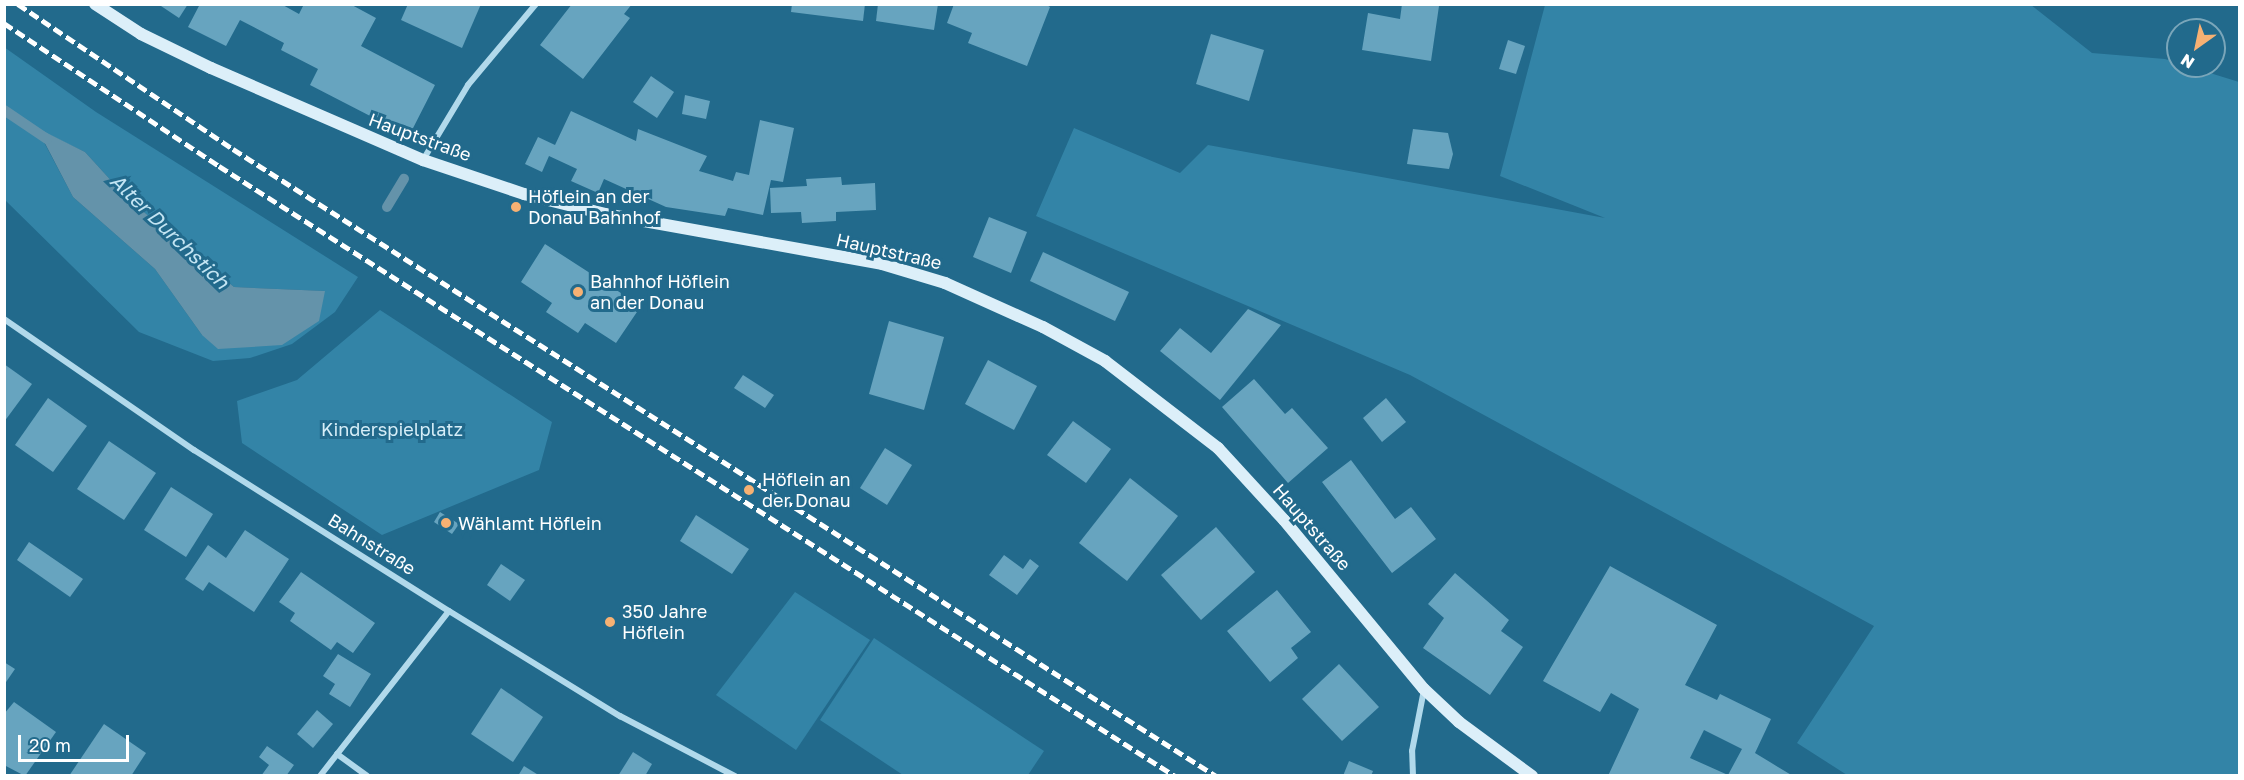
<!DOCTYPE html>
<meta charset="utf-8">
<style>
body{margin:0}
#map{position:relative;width:2244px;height:780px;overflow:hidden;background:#226a8c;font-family:"Golos Text",sans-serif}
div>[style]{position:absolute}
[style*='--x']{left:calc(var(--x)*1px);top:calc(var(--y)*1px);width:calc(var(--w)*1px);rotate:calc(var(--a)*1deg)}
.green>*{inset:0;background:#3384a7}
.water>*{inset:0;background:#6493aa}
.stream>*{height:10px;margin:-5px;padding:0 5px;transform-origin:5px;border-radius:5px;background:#6493aa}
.building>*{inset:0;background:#67a4bf}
.street>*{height:6px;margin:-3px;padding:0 3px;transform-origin:3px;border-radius:3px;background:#b1d9eb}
.secondary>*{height:12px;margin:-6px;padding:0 6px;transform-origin:6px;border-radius:6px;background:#dceff9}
.rail>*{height:4.5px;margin-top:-2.25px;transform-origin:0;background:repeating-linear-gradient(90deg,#fff 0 10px,transparent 0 14.5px)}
.dots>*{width:16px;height:16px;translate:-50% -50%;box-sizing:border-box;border:3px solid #226a8c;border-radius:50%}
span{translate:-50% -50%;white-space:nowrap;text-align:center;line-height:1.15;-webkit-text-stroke:6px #226a8c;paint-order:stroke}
.street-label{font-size:18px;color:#fff}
.poi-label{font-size:18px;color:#fff}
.left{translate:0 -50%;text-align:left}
.park-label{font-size:18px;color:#d6eef8}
.water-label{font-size:20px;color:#c4e5f3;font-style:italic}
.frame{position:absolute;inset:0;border:6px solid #fff;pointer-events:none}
.north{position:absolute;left:2166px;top:18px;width:60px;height:60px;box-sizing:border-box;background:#226a8c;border:2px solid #7aa6ba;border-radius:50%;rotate:213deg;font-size:16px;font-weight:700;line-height:24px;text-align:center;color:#fff}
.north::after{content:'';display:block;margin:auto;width:21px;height:27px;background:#f7b173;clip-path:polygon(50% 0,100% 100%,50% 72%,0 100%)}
.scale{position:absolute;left:18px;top:735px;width:111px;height:27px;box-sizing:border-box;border:3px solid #fff;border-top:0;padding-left:8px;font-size:18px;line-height:21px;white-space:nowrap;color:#fff;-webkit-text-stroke:4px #226a8c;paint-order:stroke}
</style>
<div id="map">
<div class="green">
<div style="clip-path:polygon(1545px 5px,2031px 5px,2092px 53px,2165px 59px,2239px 82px,2239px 775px,1847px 775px,1797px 743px,1874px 626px,1410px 375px,1036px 216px,1074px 128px,1180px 173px,1208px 145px,1605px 218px,1500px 176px)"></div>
<div style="clip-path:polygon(evenodd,4px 47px,96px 112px,358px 277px,335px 312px,292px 344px,250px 358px,213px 361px,139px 332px,5px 200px,4px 47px,37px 129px,85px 152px,127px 198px,234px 287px,325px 291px,202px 335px,155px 269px,73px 197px,37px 129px)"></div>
<div style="clip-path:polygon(380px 310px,552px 422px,539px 470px,382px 535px,242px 443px,237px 401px,297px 380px)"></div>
<div style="clip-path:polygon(795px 592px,870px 640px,796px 750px,716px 695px)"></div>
<div style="clip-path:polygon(874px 638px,1044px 751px,1028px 775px,903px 775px,820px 720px)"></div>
</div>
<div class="water">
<div style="clip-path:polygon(37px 128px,85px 152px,127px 198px,234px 287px,325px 291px,319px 321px,282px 345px,218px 349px,202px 335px,155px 269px,73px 197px)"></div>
</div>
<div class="stream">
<div style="--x:4;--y:110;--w:52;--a:34"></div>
<div style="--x:387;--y:207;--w:33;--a:-59"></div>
</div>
<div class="building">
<div style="clip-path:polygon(158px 4px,188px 4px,179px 18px)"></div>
<div style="clip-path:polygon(200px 4px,281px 4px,299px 14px,304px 4px,350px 4px,376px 18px,361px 46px,435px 85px,409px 136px,310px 85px,318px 69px,281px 50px,284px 43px,240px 20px,226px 46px,188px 27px)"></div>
<div style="clip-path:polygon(408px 4px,481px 4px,462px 48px,401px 20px)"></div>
<div style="clip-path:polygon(572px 4px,632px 4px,624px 14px,630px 18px,583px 79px,540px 45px)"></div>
<div style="clip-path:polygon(792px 4px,865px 4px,863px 21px,791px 12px)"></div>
<div style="clip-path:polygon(878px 4px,938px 4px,934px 30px,876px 21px)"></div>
<div style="clip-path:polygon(954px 4px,1045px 4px,1050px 7px,1027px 66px,968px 43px,972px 33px,947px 23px)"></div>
<div style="clip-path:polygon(1402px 4px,1439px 6px,1431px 61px,1362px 50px,1368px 13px,1400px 19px)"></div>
<div style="clip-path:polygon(1211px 34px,1264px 50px,1249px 101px,1196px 84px)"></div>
<div style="clip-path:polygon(1508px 40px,1525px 46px,1516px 74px,1499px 69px)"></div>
<div style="clip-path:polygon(651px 76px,674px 92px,657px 118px,633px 102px)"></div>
<div style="clip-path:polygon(685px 95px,710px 101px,706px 119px,682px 114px)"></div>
<div style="clip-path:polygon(571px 111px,636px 141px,638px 129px,707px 156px,699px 171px,733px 181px,736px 172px,749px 175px,760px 120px,794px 128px,783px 182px,771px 180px,763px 215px,728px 208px,725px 216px,666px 207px,604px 179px,598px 193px,571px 181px,577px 169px,549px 156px,542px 172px,525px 164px,538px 137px,555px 145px)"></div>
<div style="clip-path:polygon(1413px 129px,1448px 133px,1453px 154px,1449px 169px,1407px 164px)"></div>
<div style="clip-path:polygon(841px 177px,842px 185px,875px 183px,876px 210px,836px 212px,836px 221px,802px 223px,801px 212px,771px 213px,770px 188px,807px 186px,806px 179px)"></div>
<div style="clip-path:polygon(989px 217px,1027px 232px,1011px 273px,973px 257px)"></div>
<div style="clip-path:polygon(545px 244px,641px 306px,616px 343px,585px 323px,578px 333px,546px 312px,552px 303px,521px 282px)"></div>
<div style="clip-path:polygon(1043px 252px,1129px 292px,1115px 321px,1030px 281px)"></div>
<div style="clip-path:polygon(1248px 309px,1281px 325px,1220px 400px,1160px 351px,1180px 328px,1211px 353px)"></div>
<div style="clip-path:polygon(889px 321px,944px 337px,924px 410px,869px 394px)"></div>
<div style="clip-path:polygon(988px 360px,1037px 386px,1014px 430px,965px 404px)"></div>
<div style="clip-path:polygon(4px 364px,32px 384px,4px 422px)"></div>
<div style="clip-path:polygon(743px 375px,774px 395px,765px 408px,734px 388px)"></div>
<div style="clip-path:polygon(1254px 379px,1285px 414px,1292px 408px,1328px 448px,1288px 483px,1222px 407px)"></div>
<div style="clip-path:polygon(48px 398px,87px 426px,53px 472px,15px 445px)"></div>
<div style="clip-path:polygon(1386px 398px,1406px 422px,1382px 442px,1363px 418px)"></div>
<div style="clip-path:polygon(1073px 421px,1111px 449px,1086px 483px,1047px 455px)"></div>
<div style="clip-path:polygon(109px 441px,156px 473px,124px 520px,77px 489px)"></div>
<div style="clip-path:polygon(885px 448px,912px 465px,887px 505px,860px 488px)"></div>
<div style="clip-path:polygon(1351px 460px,1395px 519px,1411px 507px,1436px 539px,1392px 573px,1322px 482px)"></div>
<div style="clip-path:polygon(1130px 478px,1178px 516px,1127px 581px,1079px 543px)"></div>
<div style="clip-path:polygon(171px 487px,213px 514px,186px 557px,144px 530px)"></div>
<div style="clip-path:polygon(440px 512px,459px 524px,452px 534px,434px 522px)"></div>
<div style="clip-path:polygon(696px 515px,749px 549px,732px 574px,680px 541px)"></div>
<div style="clip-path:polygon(1216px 527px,1255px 572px,1201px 620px,1161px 575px)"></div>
<div style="clip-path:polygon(245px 530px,289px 559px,254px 612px,209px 582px,203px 591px,185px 579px,208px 545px,226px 558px)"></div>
<div style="clip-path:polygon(29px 542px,83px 579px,70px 597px,17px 560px)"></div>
<div style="clip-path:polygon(1004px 555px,1023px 569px,1030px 559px,1039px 566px,1017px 595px,989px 575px)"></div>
<div style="clip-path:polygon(501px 564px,525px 580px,510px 601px,487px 585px)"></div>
<div style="clip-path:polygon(evenodd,1610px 566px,1717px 625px,1685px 685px,1717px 700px,1720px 694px,1771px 719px,1755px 753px,1793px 776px,1608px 776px,1639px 709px,1611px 693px,1600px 712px,1543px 681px,1610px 566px,1704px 730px,1742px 749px,1728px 775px,1690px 758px,1704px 730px)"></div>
<div style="clip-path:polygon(301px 572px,375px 623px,353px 653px,337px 642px,331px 650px,290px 621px,295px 613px,279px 602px)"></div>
<div style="clip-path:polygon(1455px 573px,1509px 620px,1501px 631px,1523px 647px,1490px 695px,1423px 648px,1444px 618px,1428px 604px)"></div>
<div style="clip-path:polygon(1277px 590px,1311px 632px,1291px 648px,1298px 658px,1270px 682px,1227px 631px)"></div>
<div style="clip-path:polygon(338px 654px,371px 674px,350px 707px,329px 694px,335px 684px,323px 676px)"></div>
<div style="clip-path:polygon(4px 662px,15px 669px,4px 685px)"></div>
<div style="clip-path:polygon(1339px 664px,1379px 707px,1342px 741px,1302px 699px)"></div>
<div style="clip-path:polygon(501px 688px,543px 717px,513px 762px,471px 734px)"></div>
<div style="clip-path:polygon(14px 702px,56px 732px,25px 776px,4px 765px,4px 714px)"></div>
<div style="clip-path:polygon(317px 710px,333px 724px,313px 748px,297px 734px)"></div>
<div style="clip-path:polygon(104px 724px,146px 753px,131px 776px,69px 776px)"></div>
<div style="clip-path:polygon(267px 746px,294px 765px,286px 776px,261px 776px,269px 765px,259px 757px)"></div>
<div style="clip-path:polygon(633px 752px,652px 764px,645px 776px,618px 776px)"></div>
<div style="clip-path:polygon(1349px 761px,1373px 771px,1371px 776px,1343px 776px)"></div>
<div style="clip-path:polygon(524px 766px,540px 776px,518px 776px)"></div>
</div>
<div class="street">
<div style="--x:423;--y:160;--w:87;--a:-59"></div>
<div style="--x:468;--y:85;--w:106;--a:-50"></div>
<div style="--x:4;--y:319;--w:231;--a:34.6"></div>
<div style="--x:194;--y:450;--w:302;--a:32.3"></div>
<div style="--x:449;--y:611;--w:201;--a:31.6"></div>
<div style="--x:620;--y:716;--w:130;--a:27.6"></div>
<div style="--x:337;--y:754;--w:37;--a:36"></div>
<div style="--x:320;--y:776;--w:209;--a:-52"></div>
<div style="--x:1413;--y:776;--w:25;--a:-92"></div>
<div style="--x:1412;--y:751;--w:62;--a:-78.9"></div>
</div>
<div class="secondary">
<div style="--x:95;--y:4;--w:55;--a:33.1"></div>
<div style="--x:141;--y:34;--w:78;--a:25.9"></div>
<div style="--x:211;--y:68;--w:231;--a:23.5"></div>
<div style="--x:423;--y:160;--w:107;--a:18.6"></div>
<div style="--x:524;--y:194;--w:83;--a:13.9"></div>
<div style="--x:605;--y:214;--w:281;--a:10.2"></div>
<div style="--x:882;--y:264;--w:66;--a:16.8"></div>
<div style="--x:945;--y:283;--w:107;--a:24.2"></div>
<div style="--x:1043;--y:327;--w:71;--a:28.7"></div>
<div style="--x:1105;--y:361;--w:143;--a:37.6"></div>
<div style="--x:1218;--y:448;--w:98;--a:47.5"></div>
<div style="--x:1284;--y:520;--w:219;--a:50.4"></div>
<div style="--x:1424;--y:689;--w:48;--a:43.3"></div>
<div style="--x:1459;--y:722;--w:91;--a:36.5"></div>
</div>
<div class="rail">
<div style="--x:18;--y:4;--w:259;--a:34"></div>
<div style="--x:233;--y:149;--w:1166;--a:32.53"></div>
<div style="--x:4;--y:23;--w:258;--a:33.6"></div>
<div style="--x:219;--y:166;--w:1134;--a:32.54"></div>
</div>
<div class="dots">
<div style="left:516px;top:207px;background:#f7b173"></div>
<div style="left:578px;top:292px;background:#f7b173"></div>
<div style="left:749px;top:490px;background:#f7b173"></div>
<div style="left:446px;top:523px;background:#f7b173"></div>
<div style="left:610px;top:622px;background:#f7b173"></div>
</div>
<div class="street-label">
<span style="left:420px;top:137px;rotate:20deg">Hauptstraße</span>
<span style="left:889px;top:251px;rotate:13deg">Hauptstraße</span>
<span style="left:1312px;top:527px;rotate:49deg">Hauptstraße</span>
<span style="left:372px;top:544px;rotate:32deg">Bahnstraße</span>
</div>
<div class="poi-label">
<span class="left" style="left:528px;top:207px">Höflein an der<br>Donau Bahnhof</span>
<span class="left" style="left:590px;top:292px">Bahnhof Höflein<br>an der Donau</span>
<span class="left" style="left:762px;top:490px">Höflein an<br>der Donau</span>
<span class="left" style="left:458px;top:523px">Wählamt Höflein</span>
<span class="left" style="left:622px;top:622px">350 Jahre<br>Höflein</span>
</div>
<div class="park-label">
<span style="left:392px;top:429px">Kinderspielplatz</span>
</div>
<div class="water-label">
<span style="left:170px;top:231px;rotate:44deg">Alter Durchstich</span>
</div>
<div class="frame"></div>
<div class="north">N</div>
<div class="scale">20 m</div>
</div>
